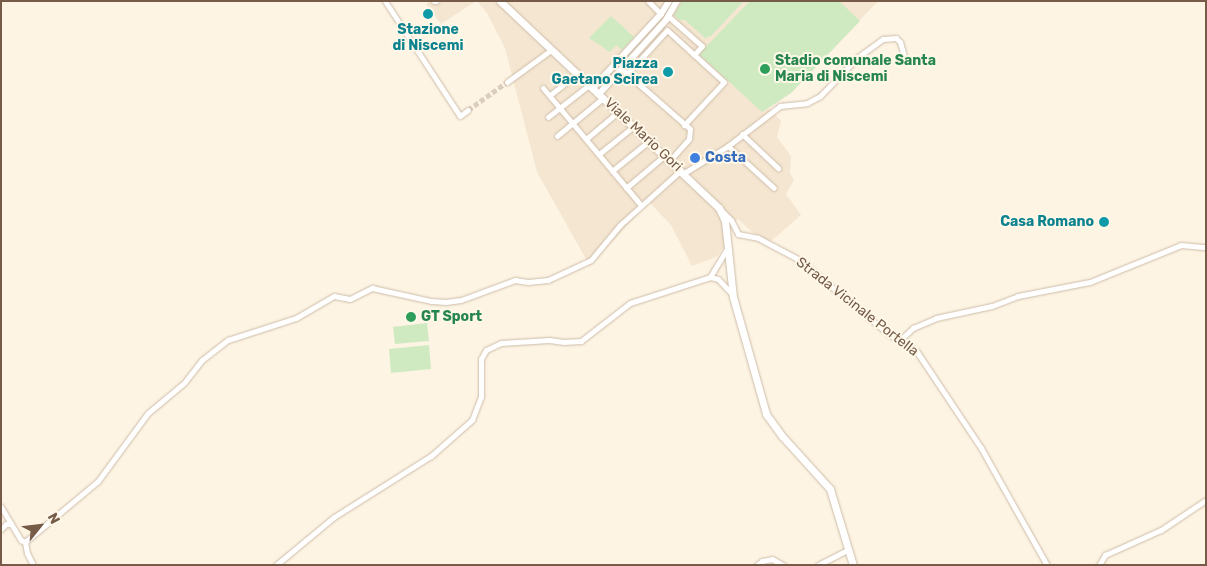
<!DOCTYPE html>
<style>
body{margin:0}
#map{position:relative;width:1207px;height:566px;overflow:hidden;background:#fdf4e3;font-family:Rubik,sans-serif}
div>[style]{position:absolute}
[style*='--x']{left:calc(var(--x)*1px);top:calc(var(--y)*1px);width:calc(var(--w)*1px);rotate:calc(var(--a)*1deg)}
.residential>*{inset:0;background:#f4e6d1}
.green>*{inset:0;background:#cfeac1}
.minor-tunnel>*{height:5px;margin-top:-2.5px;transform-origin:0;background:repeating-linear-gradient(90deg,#dbcebc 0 5px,transparent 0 7.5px)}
.roads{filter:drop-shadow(0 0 1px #cebca9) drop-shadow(0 0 1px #cebca9)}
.minor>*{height:5px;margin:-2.5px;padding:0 2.5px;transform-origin:2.5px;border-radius:2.5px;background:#fff}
.tertiary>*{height:6px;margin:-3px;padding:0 3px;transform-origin:3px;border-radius:3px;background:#fff}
.secondary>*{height:7px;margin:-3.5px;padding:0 3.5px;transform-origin:3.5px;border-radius:3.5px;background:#fff}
.dots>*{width:14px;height:14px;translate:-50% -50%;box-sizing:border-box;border:2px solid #fff8e9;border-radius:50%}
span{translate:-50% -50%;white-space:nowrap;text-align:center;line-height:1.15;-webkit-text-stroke:4px #fff8e9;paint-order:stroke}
.culture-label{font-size:14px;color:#0d838f;font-weight:700}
.right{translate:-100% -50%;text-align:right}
.leisure-label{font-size:14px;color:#27864d;font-weight:700}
.left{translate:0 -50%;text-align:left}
.street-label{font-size:14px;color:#755b48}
.shop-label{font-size:14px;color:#366cbe;font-weight:700}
.frame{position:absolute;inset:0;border:2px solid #755b48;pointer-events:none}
.north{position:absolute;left:15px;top:501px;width:50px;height:50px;-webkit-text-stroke:4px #fff8e9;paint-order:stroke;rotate:61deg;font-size:14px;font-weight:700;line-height:20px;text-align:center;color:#755b48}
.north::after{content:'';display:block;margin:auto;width:18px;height:22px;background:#755b48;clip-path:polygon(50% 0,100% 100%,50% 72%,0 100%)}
</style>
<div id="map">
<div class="residential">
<div style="clip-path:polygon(429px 1px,476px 1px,441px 24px,426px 4px)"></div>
<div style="clip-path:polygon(477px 1px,878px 1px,791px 93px,769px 108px,781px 121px,777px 137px,791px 156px,790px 173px,794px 180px,786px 194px,801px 215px,771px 241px,752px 232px,738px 219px,728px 226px,731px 247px,723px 248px,716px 257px,692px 266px,671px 225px,649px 202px,590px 266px,537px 172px,505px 48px,487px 13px)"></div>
</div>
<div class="green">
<div style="clip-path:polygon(682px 1px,744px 1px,711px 36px,705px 38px,685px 20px,679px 20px,674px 15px)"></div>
<div style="clip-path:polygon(750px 1px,839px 1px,860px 21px,791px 93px,762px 112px,699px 54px)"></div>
<div style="clip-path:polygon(611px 16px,634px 37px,622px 50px,616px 45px,610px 52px,589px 38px)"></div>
<div style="clip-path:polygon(427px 323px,429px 341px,395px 344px,393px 327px)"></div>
<div style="clip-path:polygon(429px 345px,431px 369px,391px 373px,389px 349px)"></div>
</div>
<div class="minor-tunnel">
<div style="--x:468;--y:110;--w:48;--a:-35.7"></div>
</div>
<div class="roads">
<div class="minor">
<div style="--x:385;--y:1;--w:137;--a:56.9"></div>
<div style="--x:460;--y:116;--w:10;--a:-37"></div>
<div style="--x:434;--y:1;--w:2;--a:0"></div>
<div style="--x:648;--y:1;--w:18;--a:45"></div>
<div style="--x:668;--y:16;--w:45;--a:41.4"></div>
<div style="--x:702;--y:46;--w:12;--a:132"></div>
<div style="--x:625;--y:72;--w:86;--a:41.2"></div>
<div style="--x:690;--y:129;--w:10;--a:96"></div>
<div style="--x:689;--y:139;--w:28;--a:132"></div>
<div style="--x:627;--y:74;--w:59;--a:-47.7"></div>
<div style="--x:667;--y:30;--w:77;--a:42.4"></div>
<div style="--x:724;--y:82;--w:59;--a:132.9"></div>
<div style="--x:507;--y:82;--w:54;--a:-36"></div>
<div style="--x:543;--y:88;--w:153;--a:50.1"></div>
<div style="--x:550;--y:95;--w:34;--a:-38"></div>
<div style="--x:548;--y:117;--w:52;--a:-38"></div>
<div style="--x:742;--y:134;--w:50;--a:43.4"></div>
<div style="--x:557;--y:136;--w:60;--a:-39.6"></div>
<div style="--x:586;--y:139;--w:42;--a:-40.2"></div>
<div style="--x:728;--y:146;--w:62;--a:42.4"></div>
<div style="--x:599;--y:154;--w:45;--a:-38.7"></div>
<div style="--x:612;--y:171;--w:48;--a:-39"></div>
<div style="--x:684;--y:173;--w:52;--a:-31.5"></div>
<div style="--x:728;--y:146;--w:66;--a:-37.6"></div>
<div style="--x:780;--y:106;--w:27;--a:-6"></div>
<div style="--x:807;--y:103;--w:15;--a:-28"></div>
<div style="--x:820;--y:96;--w:54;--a:-45.7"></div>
<div style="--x:858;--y:57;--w:31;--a:-36"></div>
<div style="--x:883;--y:39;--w:13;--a:-4"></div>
<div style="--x:896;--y:38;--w:6;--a:45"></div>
<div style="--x:900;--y:42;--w:15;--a:74"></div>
<div style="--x:626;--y:188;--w:51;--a:-40.2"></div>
<div style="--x:721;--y:210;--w:14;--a:45"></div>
<div style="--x:731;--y:220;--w:16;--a:63"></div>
<div style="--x:738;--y:234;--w:20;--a:11"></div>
<div style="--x:758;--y:238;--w:45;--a:27.7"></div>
<div style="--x:798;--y:259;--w:119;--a:39.6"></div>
<div style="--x:890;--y:335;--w:32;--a:32"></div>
<div style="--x:917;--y:352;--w:115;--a:56.3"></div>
<div style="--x:981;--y:448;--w:134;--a:60.6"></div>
<div style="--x:710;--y:277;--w:35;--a:-59"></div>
<div style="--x:900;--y:340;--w:18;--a:-43"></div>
<div style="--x:913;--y:328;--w:25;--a:-23"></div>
<div style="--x:936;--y:318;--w:57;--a:-12.1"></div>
<div style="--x:992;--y:306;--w:28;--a:-21"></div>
<div style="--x:1018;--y:296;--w:73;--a:-11"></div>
<div style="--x:1090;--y:282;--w:98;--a:-22.1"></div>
<div style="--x:1181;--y:245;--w:25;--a:5"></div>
<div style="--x:1;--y:507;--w:39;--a:59"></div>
<div style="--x:21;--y:540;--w:4;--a:27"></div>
<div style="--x:25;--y:542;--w:11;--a:80"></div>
<div style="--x:27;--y:553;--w:13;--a:63"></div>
<div style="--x:1;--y:529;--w:7;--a:-45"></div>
<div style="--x:6;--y:524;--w:5;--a:0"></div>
<div style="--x:25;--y:542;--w:95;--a:-39.9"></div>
<div style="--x:98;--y:481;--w:84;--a:-53.7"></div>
<div style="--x:148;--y:413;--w:47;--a:-39.8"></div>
<div style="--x:184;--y:383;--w:29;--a:-52"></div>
<div style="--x:202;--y:360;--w:33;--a:-38"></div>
<div style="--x:228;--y:340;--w:71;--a:-17.9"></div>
<div style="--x:296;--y:318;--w:44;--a:-30.1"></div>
<div style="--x:334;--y:296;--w:16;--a:11"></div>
<div style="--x:350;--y:299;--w:25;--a:-27"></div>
<div style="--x:372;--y:288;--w:60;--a:12.4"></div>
<div style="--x:431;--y:301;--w:15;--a:4"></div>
<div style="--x:446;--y:302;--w:15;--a:-8"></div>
<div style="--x:461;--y:300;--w:58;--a:-20.3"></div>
<div style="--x:515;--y:280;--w:13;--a:9"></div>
<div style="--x:528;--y:282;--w:20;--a:-6"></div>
<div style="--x:548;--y:280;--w:47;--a:-24.9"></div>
<div style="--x:591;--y:260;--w:45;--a:-50.4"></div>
<div style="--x:620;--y:225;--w:82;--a:-42"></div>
<div style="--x:276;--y:565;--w:75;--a:-39.6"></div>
<div style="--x:334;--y:517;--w:115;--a:-32.2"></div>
<div style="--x:431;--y:456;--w:55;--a:-41.3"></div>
<div style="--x:472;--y:420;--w:25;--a:-69"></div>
<div style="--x:481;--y:397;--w:38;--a:-90"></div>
<div style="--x:481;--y:359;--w:10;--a:-61"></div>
<div style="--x:486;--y:350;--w:17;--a:-25"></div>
<div style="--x:501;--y:343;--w:48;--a:-3.6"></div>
<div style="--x:549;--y:340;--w:15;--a:8"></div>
<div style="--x:564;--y:342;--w:17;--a:-3"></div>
<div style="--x:581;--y:341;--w:62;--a:-37.8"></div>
<div style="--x:630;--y:303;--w:84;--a:-18"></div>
<div style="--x:710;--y:277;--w:8;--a:14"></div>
<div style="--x:718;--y:279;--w:21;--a:47"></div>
<div style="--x:757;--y:565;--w:6;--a:-39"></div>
<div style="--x:762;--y:561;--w:10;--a:-11"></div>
<div style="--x:772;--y:559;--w:13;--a:29"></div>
<div style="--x:818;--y:565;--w:34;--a:-27"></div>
<div style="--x:1099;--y:565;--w:12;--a:-59"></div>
<div style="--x:1105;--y:555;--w:61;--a:-24.1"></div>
<div style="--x:1161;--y:530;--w:54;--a:-33.7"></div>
</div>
<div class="tertiary">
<div style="--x:593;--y:88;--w:100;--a:-47.4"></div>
<div style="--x:661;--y:14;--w:15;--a:-58"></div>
<div style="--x:599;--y:94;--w:100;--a:-47.8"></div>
<div style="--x:666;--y:20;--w:22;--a:-60"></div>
</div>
<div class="secondary">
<div style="--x:500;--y:1;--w:301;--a:43.4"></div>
<div style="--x:719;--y:208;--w:14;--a:65"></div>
<div style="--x:725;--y:221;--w:76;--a:84"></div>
<div style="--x:733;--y:297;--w:122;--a:74.2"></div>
<div style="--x:766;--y:414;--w:27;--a:54"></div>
<div style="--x:782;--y:436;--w:72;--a:47.8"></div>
<div style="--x:830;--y:489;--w:79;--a:73.2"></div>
</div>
</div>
<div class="dots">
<div style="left:428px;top:14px;background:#0f9aa8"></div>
<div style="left:765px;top:69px;background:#2e9e5b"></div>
<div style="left:668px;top:72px;background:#0f9aa8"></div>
<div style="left:695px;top:158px;background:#3f7fe0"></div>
<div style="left:1104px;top:222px;background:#0f9aa8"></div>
<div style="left:411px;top:317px;background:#2e9e5b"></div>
</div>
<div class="culture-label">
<span style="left:428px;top:38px">Stazione<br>di Niscemi</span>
<span class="right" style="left:658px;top:72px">Piazza<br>Gaetano Scirea</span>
<span class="right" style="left:1094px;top:222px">Casa Romano</span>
</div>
<div class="leisure-label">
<span class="left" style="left:775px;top:69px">Stadio comunale Santa<br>Maria di Niscemi</span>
<span class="left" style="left:421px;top:317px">GT Sport</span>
</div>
<div class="street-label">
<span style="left:643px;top:135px;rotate:43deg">Viale Mario Gori</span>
<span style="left:857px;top:307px;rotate:38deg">Strada Vicinale Portella</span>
</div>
<div class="shop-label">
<span class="left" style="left:705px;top:158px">Costa</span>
</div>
<div class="frame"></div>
<div class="north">N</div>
</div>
